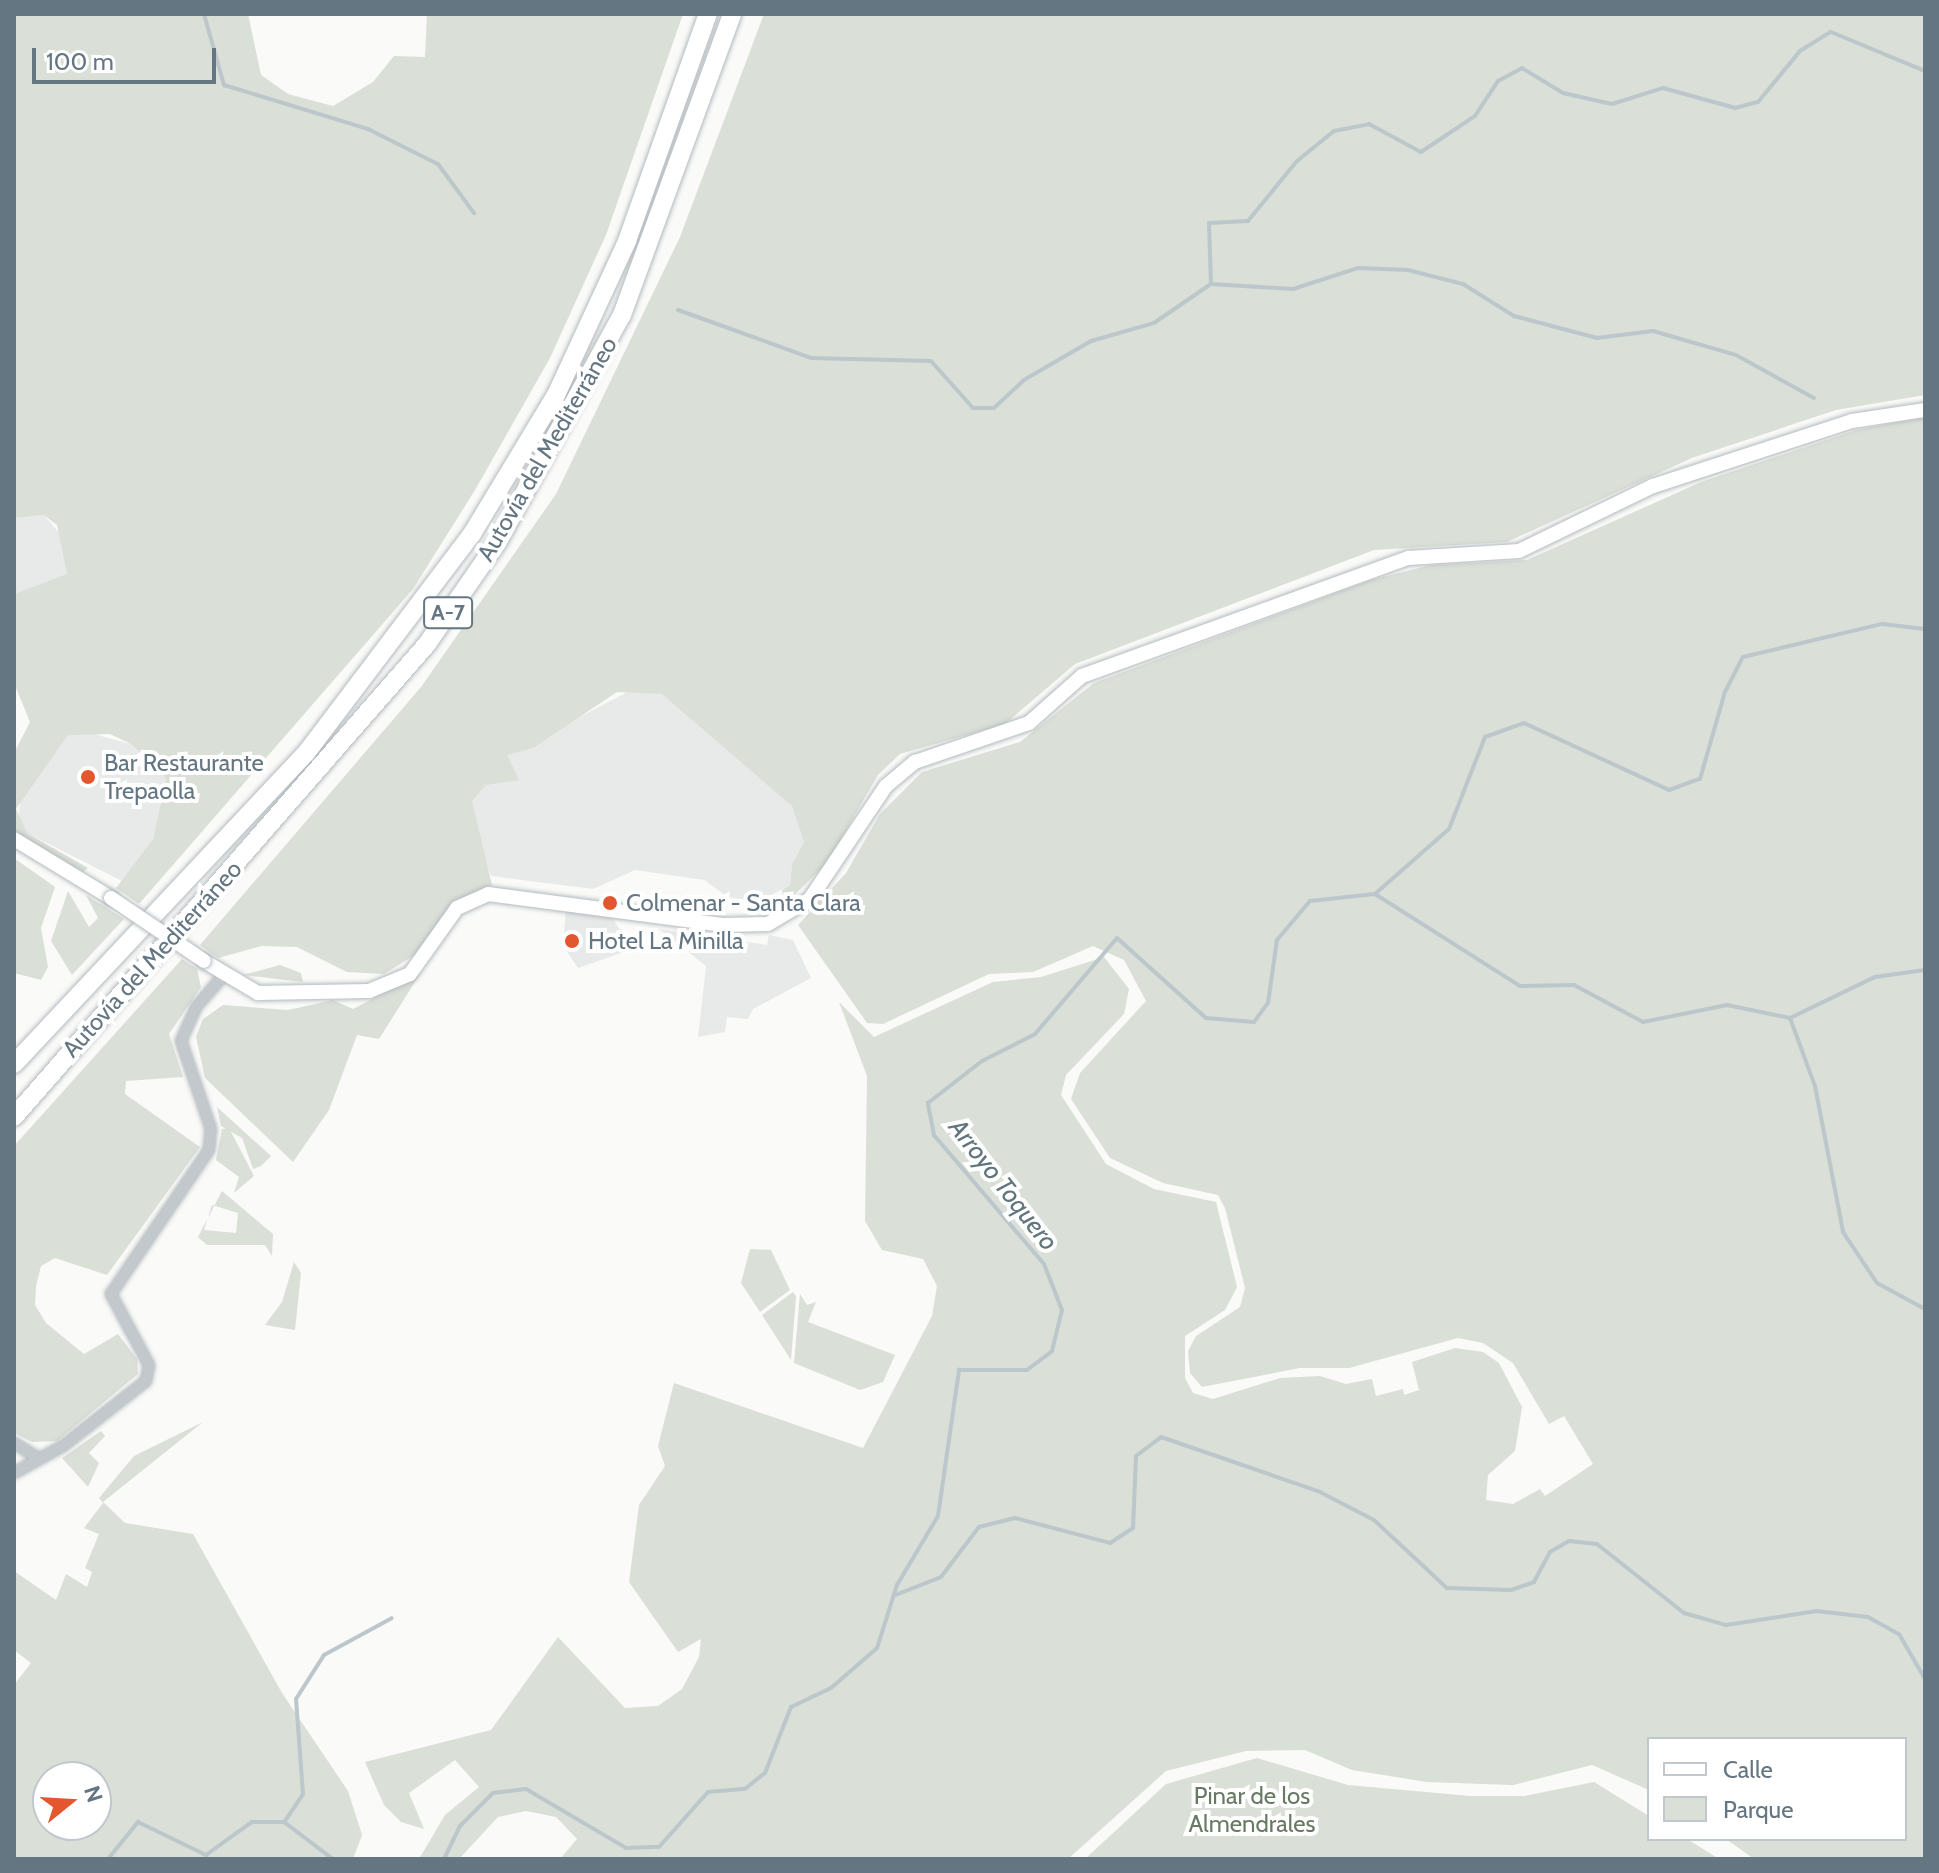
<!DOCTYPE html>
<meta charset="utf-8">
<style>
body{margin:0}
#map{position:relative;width:1939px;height:1873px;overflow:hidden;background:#fafaf8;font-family:Cabin,sans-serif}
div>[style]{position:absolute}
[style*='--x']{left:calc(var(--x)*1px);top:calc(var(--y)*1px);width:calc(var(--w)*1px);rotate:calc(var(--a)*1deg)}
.built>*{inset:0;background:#e8e9e9}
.green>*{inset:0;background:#dadfd7}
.stream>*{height:4px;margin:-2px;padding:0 2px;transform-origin:2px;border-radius:2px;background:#bbc7cb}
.roads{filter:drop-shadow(0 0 2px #b3babf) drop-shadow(0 0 2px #b3babf)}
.minor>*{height:10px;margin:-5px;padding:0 5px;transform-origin:5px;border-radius:5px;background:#c3c8cc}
.secondary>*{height:14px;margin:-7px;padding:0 7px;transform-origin:7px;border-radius:7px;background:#fff}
.motorway>*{height:18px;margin:-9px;padding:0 9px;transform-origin:9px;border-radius:9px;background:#fff}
.bridges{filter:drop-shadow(0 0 2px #b3babf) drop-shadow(0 0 2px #b3babf)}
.secondary-bridge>*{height:14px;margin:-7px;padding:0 7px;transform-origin:7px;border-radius:7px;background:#fff}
.dots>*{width:22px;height:22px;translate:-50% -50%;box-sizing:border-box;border:4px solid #fff;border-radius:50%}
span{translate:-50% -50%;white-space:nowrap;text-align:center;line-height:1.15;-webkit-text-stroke:8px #fff;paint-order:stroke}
.shield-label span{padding:2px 6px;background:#fff;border:2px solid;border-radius:6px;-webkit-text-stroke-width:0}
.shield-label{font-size:22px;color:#657683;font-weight:700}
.street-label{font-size:24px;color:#657683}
.poi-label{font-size:24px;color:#657683}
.left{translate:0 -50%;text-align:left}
.park-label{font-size:24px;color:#687a64}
.water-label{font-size:26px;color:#60757c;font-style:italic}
.frame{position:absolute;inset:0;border:16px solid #657683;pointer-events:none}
.legend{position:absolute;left:1647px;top:1737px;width:260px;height:104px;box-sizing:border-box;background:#fff;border:2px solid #c1c8cd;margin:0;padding:10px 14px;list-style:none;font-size:24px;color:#657683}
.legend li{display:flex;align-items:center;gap:16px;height:40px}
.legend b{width:40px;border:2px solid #c1c8cd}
.north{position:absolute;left:32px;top:1761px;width:80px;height:80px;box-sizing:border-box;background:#fff;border:2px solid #c1c8cd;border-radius:50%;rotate:72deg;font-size:22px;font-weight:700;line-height:32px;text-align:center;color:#657683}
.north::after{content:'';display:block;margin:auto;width:28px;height:36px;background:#e4572e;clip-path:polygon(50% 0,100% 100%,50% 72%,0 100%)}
.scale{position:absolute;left:32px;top:48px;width:184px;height:36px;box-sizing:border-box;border:4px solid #657683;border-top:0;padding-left:10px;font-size:24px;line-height:28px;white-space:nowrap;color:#657683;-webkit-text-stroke:6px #fff;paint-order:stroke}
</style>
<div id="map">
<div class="built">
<div style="clip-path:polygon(44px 515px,65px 540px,67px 575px,14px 594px,14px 518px)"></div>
<div style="clip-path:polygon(637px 687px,663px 694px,704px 724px,792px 806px,804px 842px,792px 864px,790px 885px,758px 902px,728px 897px,704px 880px,635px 870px,593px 889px,491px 876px,472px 823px,472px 801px,507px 755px)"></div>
<div style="clip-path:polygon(86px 732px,131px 744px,166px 779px,153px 839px,122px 881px,27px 833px,18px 820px,21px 797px,68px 735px)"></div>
<div style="clip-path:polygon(566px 909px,612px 918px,633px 949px,578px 968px,563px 946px)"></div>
<div style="clip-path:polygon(659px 929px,767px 945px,769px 935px,793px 940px,811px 978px,753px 1009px,748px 1019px,727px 1017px,725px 1032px,698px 1037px,706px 966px)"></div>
</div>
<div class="green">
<div style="clip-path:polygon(14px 14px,248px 14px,261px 75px,288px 94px,333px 106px,373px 82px,394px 56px,425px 57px,427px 14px,683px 14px,606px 235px,550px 358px,475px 490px,413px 589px,139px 904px,116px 888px,153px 839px,166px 779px,131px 744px,110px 734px,68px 735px,16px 809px,27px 833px,88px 868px,83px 872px,14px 831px,14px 753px,30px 722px,14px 683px,14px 594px,67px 574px,57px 525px,44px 515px,14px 518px)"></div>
<div style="clip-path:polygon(764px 14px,1925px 14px,1925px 395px,1836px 410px,1692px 458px,1507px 542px,1374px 550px,1075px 664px,1005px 724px,900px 754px,878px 775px,827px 863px,784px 905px,782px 890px,790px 885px,792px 864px,804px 842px,792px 806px,662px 694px,617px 692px,533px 748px,507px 755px,519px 780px,486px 785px,472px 801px,492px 885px,451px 905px,416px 954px,384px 974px,347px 972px,297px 947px,261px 946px,218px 958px,200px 945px,421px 687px,556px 494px,680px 237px)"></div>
<div style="clip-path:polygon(1925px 417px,1925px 1859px,1754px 1859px,1726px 1839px,1905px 1839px,1905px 1739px,1649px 1739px,1649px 1790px,1592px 1765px,1513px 1785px,1427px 1782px,1352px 1770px,1305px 1750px,1246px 1751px,1166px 1771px,1068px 1859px,560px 1859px,577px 1839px,556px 1817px,526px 1811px,498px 1817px,459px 1859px,419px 1859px,445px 1815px,479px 1787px,455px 1760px,409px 1793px,424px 1829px,401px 1822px,384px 1805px,365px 1762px,491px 1730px,558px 1637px,625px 1708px,658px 1706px,682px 1689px,699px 1657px,701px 1639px,678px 1652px,629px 1582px,639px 1505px,665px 1466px,658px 1446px,674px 1383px,863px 1448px,932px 1316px,937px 1286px,923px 1259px,882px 1250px,865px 1221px,867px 1076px,839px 1002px,874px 1037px,993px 982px,1041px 977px,1104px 957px,1129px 989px,1124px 1014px,1066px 1075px,1061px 1095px,1106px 1164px,1154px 1189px,1216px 1202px,1237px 1287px,1225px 1310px,1185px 1336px,1185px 1378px,1193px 1393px,1213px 1399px,1280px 1378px,1320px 1376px,1346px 1384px,1372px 1379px,1376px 1396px,1403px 1389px,1404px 1395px,1419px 1390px,1412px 1362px,1455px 1348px,1483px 1352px,1499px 1363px,1522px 1407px,1515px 1451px,1488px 1475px,1486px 1500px,1513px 1504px,1540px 1489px,1545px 1496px,1593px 1464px,1564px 1416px,1549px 1424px,1513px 1363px,1483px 1343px,1458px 1338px,1349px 1368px,1300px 1368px,1202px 1387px,1190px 1373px,1188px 1351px,1196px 1336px,1240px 1307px,1245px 1288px,1225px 1208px,1218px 1195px,1163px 1183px,1110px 1158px,1071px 1099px,1080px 1073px,1146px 1001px,1124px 960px,1093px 946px,1033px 972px,989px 974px,883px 1024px,867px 1023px,798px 925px,846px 873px,880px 814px,922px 772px,1020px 742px,1094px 683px,1371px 580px,1431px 565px,1527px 560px,1701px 482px,1856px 430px)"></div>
<div style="clip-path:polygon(14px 858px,55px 887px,41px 928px,48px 967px,41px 980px,14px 973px)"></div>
<div style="clip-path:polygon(68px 891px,89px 927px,98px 918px,86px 895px,124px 919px,72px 975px,51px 941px)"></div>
<div style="clip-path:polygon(182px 959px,197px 969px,201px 987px,169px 1034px,183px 1077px,126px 1081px,125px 1094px,200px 1147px,107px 1275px,55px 1258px,41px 1266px,36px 1286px,35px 1305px,46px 1323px,84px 1354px,118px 1334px,137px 1359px,138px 1374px,57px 1441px,32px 1442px,14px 1433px,14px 1146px)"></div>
<div style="clip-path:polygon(280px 965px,301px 973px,303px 982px,243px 975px)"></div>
<div style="clip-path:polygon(420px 974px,379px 1039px,357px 1035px,329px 1110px,293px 1162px,205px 1078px,196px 1037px,203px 1019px,223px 1005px,288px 1010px,333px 1000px,353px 1009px)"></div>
<div style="clip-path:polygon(217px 1107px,271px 1156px,261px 1166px,253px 1169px,242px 1138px,221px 1126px)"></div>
<div style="clip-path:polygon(229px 1128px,254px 1176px,234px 1193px,239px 1177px,216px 1160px,222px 1129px)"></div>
<div style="clip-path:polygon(evenodd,222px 1191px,273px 1234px,272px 1256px,265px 1245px,207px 1245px,198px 1237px,222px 1191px,212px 1205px,238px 1213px,236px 1233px,204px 1230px,212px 1205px)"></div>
<div style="clip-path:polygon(750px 1249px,771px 1250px,790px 1290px,760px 1312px,741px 1283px)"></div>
<div style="clip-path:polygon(294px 1262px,301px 1273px,295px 1330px,265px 1325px,282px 1302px)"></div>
<div style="clip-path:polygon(793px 1292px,796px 1296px,791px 1360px,762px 1315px)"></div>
<div style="clip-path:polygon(800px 1294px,807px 1305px,816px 1302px,808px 1322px,895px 1355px,883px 1382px,860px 1390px,794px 1363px)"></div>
<div style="clip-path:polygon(evenodd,203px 1422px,103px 1502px,125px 1523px,193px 1534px,282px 1693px,348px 1791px,362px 1835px,353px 1859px,14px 1859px,14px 1685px,31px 1663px,14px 1650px,14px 1571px,56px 1600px,66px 1574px,87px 1587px,92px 1572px,85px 1568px,99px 1534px,84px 1528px,103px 1503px,99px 1498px,134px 1456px,203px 1422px,48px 1777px,96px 1777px,96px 1825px,48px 1825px,48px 1777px)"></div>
<div style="clip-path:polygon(101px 1431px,105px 1436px,89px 1453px,99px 1463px,88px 1487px,62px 1458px)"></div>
<div style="clip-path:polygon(1257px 1758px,1348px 1785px,1470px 1796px,1524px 1796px,1594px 1782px,1649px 1816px,1649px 1839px,1687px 1839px,1719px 1859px,1085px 1859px,1166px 1784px)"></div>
</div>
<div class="stream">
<div style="--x:204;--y:14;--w:74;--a:74.3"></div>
<div style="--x:224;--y:85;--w:151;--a:17"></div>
<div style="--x:368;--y:129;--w:78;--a:26.6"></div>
<div style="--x:438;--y:164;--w:61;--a:53.7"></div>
<div style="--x:1211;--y:284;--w:82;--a:3.5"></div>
<div style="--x:1293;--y:289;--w:68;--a:-17.9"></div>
<div style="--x:1358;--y:268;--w:50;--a:2.3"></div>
<div style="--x:1408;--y:270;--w:57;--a:14.3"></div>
<div style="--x:1463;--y:284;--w:60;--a:32.1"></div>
<div style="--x:1514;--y:316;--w:86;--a:14.8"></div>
<div style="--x:1597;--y:338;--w:56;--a:-7.1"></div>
<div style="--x:1653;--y:331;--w:86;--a:16.1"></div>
<div style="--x:1736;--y:355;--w:89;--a:28.9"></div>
<div style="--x:678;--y:310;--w:141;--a:19.8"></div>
<div style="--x:811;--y:358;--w:120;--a:1.4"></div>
<div style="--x:931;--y:361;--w:63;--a:48.2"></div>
<div style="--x:973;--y:408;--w:21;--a:0"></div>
<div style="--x:994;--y:408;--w:41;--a:-43"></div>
<div style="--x:1024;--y:380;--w:78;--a:-30.2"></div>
<div style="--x:1091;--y:341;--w:66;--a:-15.9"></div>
<div style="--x:1154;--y:323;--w:69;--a:-34.4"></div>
<div style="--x:1211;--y:284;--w:61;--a:-91.9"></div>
<div style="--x:1209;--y:223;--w:39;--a:-3"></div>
<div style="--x:1248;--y:221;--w:77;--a:-50.8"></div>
<div style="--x:1297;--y:161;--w:48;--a:-39"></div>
<div style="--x:1334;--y:131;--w:36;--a:-11"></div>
<div style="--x:1369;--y:124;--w:59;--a:28.3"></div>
<div style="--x:1421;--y:152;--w:65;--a:-33.7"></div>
<div style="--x:1475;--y:116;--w:42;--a:-56.7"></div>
<div style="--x:1498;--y:81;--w:27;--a:-28"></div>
<div style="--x:1522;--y:68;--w:48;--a:31.4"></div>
<div style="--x:1563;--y:93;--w:50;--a:12.7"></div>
<div style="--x:1612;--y:104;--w:53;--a:-17.4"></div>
<div style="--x:1663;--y:88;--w:75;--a:15.5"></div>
<div style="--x:1735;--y:108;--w:24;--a:-15"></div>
<div style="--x:1758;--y:102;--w:66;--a:-50.5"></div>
<div style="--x:1800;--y:51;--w:36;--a:-32"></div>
<div style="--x:1831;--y:32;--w:102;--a:22.5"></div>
<div style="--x:1375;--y:894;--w:172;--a:32.4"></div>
<div style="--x:1520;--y:986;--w:54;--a:-1.1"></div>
<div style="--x:1574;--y:985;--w:78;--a:28.2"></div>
<div style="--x:1643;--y:1022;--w:86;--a:-11.4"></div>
<div style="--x:1727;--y:1005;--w:64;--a:11.7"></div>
<div style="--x:1790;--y:1018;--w:94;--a:-25.8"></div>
<div style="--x:1875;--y:977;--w:50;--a:-8"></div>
<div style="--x:1790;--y:1018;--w:72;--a:69.8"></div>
<div style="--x:1815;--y:1086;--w:149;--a:79.1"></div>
<div style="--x:1843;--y:1232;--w:61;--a:56.3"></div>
<div style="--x:1877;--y:1283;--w:55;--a:28.4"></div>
<div style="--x:893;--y:1596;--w:52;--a:-21.6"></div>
<div style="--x:941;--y:1577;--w:63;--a:-52.8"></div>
<div style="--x:979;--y:1527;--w:37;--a:-14"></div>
<div style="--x:1015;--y:1518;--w:98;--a:14.7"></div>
<div style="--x:1110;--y:1543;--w:27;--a:-33"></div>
<div style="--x:1133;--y:1528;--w:72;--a:-87.6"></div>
<div style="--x:1136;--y:1456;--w:31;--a:-37"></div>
<div style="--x:1161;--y:1437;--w:166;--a:19"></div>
<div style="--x:1318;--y:1491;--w:63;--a:27.4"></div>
<div style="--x:1374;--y:1520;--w:100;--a:43"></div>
<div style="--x:1447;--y:1588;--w:64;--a:1.8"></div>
<div style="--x:1511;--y:1590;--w:24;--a:-19"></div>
<div style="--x:1534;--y:1582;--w:34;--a:-62"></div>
<div style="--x:1550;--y:1552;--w:22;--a:-30"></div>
<div style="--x:1569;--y:1541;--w:28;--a:6"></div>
<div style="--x:1597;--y:1544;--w:111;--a:38.4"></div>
<div style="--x:1684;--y:1613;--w:44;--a:15.9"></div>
<div style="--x:1726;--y:1625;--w:92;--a:-8.7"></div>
<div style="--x:1817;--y:1611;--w:51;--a:6.7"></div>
<div style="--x:1868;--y:1617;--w:35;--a:29"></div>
<div style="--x:1899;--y:1634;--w:52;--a:60"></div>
<div style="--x:285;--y:1821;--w:32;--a:-56"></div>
<div style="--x:303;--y:1794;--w:95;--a:-94.2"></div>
<div style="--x:296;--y:1699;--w:52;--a:-57.5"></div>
<div style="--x:324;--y:1655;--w:77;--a:-28.6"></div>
<div style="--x:108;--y:1859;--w:48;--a:-51"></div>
<div style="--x:138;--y:1822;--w:76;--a:25.9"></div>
<div style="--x:206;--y:1855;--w:57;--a:-35.7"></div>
<div style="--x:252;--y:1822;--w:32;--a:0"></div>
<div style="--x:284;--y:1822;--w:61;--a:37.1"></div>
<div style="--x:444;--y:1859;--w:37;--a:-64"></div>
<div style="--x:460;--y:1826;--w:47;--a:-45"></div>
<div style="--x:493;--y:1793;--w:33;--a:-7"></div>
<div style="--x:526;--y:1789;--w:116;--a:30.5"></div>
<div style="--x:626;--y:1848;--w:33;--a:-2"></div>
<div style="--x:659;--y:1847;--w:74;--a:-48.3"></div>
<div style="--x:708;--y:1792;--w:37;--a:-5"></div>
<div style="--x:745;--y:1789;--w:26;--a:-39"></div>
<div style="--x:765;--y:1773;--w:71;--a:-68.5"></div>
<div style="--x:791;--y:1707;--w:44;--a:-25.4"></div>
<div style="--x:831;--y:1688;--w:61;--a:-41"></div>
<div style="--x:877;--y:1648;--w:66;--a:-72.4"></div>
<div style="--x:897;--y:1585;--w:80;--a:-59.3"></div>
<div style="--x:938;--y:1516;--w:148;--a:-81.8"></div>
<div style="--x:959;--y:1370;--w:68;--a:0"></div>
<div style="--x:1027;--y:1370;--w:31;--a:-37"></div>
<div style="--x:1052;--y:1351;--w:42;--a:-76.3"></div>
<div style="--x:1062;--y:1310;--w:49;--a:-111.4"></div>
<div style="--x:1044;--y:1264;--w:170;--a:-130.5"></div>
<div style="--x:934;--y:1135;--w:33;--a:-101"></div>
<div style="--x:928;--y:1103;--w:68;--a:-37.9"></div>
<div style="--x:982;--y:1061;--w:59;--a:-27"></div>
<div style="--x:1035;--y:1034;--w:126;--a:-49.5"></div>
<div style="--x:1117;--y:938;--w:120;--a:42"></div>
<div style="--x:1206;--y:1018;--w:48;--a:4.8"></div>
<div style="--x:1254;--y:1022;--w:24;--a:-54"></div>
<div style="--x:1268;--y:1003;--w:64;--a:-81.9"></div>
<div style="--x:1277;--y:940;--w:51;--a:-49.8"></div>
<div style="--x:1310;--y:901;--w:65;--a:-6.1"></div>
<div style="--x:1375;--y:894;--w:98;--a:-41.3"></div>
<div style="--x:1449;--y:829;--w:99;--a:-68.6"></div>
<div style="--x:1485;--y:737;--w:41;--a:-19.7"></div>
<div style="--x:1524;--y:723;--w:160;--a:24.8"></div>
<div style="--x:1669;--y:790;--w:33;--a:-20"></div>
<div style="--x:1700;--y:779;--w:91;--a:-74"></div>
<div style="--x:1725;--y:692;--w:39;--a:-63"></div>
<div style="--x:1743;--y:657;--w:143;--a:-13.4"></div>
<div style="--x:1882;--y:624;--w:43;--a:6.6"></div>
</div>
<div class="roads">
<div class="minor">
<div style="--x:14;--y:1443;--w:26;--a:32"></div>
<div style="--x:14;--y:1473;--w:56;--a:-28.9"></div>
<div style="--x:63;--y:1446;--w:105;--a:-38.1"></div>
<div style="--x:146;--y:1381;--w:16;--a:-79"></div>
<div style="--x:149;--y:1365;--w:81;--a:-118.2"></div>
<div style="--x:111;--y:1294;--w:174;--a:-55.8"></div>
<div style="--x:209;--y:1150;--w:21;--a:-85"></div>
<div style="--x:211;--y:1129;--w:93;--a:-108.8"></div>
<div style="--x:181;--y:1041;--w:37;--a:-66"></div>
<div style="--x:196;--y:1007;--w:41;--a:-48.9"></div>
</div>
<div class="secondary">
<div style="--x:14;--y:839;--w:114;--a:31.3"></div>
<div style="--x:204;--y:961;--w:63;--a:30.7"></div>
<div style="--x:258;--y:993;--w:111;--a:-1"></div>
<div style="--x:369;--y:991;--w:44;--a:-22.5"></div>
<div style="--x:410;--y:974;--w:81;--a:-54.5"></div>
<div style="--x:457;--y:908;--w:34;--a:-24"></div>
<div style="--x:488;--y:894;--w:238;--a:7.5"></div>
<div style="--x:724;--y:925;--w:44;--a:-1.3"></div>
<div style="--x:768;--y:924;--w:49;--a:-30.8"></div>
<div style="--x:810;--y:899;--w:136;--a:-56.1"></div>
<div style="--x:886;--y:786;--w:38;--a:-40"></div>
<div style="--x:915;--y:762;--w:120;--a:-18.9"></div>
<div style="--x:1029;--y:723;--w:71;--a:-41.6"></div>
<div style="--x:1082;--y:676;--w:347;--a:-19.9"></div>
<div style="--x:1408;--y:558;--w:111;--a:-3.6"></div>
<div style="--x:1519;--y:551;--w:149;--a:-25.9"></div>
<div style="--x:1653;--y:486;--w:209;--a:-18.1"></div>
<div style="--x:1852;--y:421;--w:74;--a:-8.6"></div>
</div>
<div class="motorway">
<div style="--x:14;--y:1064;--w:428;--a:-46.8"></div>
<div style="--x:307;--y:752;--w:273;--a:-52.9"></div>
<div style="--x:472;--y:534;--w:162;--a:-58.9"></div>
<div style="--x:556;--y:395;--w:170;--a:-65.2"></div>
<div style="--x:627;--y:241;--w:241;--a:-70.4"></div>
<div style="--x:14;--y:1117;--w:628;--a:-48.87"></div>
<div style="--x:427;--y:644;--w:123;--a:-55.3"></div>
<div style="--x:497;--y:543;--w:260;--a:-61.3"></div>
<div style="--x:622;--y:315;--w:320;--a:-69.9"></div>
</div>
</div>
<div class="bridges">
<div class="secondary-bridge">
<div style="--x:111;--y:898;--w:112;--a:34.1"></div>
</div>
</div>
<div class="dots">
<div style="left:88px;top:777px;background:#e4572e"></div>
<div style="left:610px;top:903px;background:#e4572e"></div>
<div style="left:572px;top:941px;background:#e4572e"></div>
</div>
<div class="shield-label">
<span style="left:448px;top:613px">A-7</span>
</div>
<div class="street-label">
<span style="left:547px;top:449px;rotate:-60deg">Autovía del Mediterráneo</span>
<span style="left:152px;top:959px;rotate:-48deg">Autovía del Mediterráneo</span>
</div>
<div class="poi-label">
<span class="left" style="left:104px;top:777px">Bar Restaurante<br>Trepaolla</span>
<span class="left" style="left:626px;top:903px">Colmenar - Santa Clara</span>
<span class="left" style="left:588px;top:941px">Hotel La Minilla</span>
</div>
<div class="park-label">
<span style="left:1252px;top:1810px">Pinar de los<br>Almendrales</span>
</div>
<div class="water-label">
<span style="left:1003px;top:1185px;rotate:52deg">Arroyo Toquero</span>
</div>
<div class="frame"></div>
<ul class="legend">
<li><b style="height:10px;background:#fff"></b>Calle</li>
<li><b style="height:22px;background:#dadfd7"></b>Parque</li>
</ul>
<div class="north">N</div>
<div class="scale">100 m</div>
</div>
